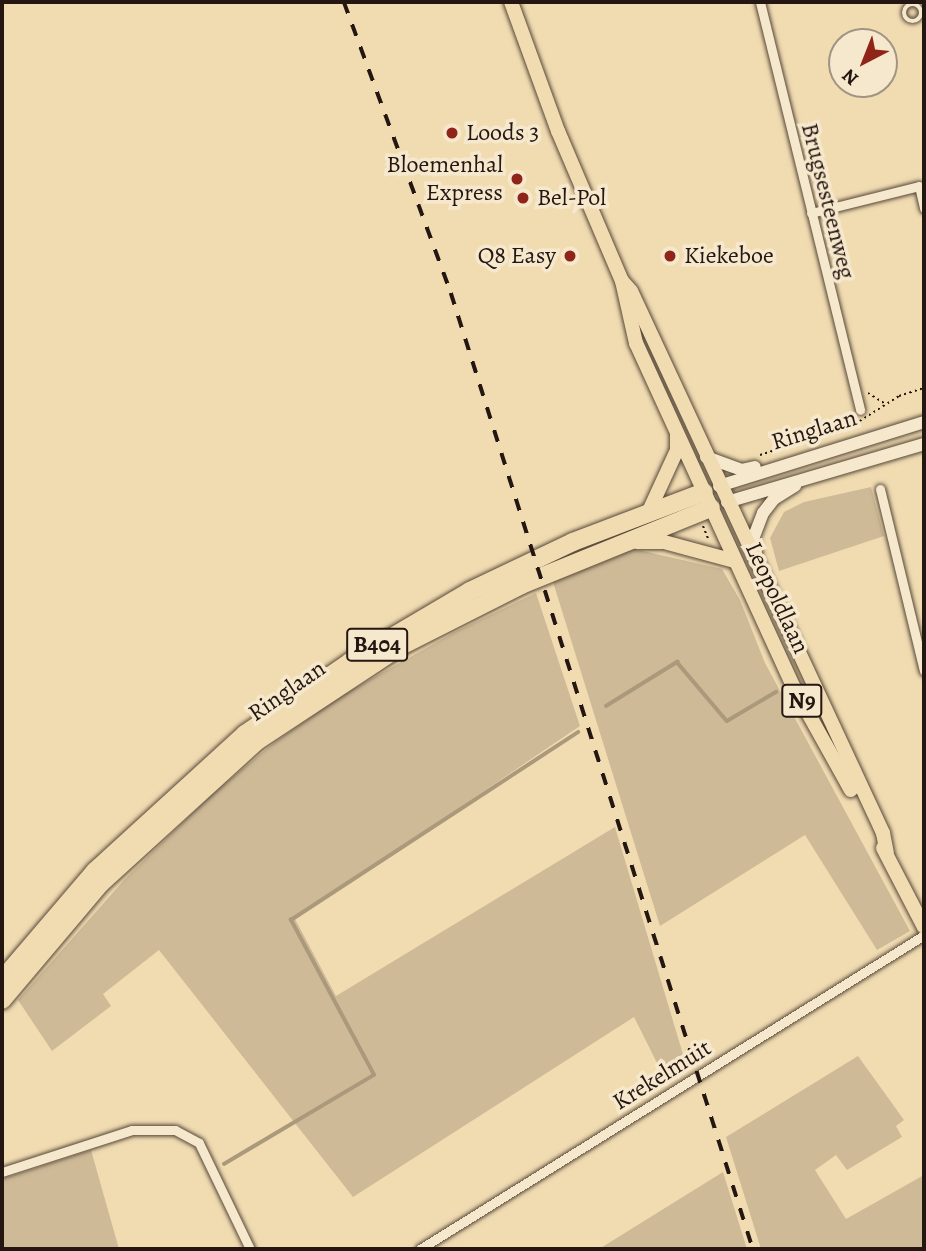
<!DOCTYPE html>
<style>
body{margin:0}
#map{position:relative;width:926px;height:1251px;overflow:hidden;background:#f1dcb2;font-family:Alegreya,serif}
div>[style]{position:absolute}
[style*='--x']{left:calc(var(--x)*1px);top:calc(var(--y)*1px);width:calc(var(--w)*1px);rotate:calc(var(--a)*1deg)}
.green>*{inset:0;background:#ceba97}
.stream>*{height:3.5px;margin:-1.75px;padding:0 1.75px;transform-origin:1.75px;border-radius:1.75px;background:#ab997b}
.path>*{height:2px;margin-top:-1px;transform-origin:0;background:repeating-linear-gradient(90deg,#241611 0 2px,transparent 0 5.5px)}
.roads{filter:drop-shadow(0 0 2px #574839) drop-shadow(0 0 2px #574839)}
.lane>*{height:4.5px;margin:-2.25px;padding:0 2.25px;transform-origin:2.25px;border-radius:2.25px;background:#f6e8cd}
.lane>.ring{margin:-2.25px;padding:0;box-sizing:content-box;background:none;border:4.5px solid #f6e8cd;border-radius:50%}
.street>*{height:9px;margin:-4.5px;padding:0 4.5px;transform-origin:4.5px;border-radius:4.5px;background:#f6e8cd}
.secondary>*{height:12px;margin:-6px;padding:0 6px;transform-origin:6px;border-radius:6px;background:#f6e8cd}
.primary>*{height:14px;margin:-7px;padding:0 7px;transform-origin:7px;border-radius:7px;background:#f1dcb2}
.highway>*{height:18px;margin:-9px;padding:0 9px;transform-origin:9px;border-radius:9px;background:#f1dcb2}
.rail>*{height:3.5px;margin-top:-1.75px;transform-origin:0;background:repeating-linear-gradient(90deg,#241611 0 12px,transparent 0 24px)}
.dots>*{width:19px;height:19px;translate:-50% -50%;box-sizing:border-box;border:4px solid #f6e8cd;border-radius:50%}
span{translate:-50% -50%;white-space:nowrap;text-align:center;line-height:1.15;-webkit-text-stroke:7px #f6e8cd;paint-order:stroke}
.shield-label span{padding:2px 5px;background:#f6e8cd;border:2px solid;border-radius:5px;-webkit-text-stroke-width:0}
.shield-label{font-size:23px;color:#241611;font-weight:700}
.poi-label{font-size:24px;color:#241611}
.left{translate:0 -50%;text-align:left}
.right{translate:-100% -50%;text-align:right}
.street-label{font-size:24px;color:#241611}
.frame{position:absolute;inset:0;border:4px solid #241611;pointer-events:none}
.north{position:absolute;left:828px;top:28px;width:70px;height:70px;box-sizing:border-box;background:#f6e8cd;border:2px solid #a29482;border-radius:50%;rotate:222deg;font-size:19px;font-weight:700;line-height:28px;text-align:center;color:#241611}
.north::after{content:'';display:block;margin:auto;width:24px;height:32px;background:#8f2418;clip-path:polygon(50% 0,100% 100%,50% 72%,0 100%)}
</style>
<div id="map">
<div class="green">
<div style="clip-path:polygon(871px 487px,884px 536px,779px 571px,770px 538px,784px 512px,804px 502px)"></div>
<div style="clip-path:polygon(634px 549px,722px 569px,740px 600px,765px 663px,910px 931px,877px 950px,805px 835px,660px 926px,553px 582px)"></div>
<div style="clip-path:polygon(536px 593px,580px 726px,295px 919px,336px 996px,615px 827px,688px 1071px,667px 1083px,634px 1017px,353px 1197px,159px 950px,103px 994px,111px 1006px,52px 1051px,18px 1000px,125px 879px,210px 796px,274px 743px,339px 697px,455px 632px)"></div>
<div style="clip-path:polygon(858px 1056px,904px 1120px,896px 1126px,902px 1137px,847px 1170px,836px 1155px,815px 1170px,846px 1219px,924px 1175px,924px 1249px,761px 1249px,726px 1137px)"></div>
<div style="clip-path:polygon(91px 1150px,119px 1249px,2px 1249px,2px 1179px)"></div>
<div style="clip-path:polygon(723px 1172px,747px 1249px,599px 1249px)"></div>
</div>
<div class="stream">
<div style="--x:606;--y:706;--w:84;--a:-31.8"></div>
<div style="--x:677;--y:662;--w:77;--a:49.7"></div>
<div style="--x:727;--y:721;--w:57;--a:-30.6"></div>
<div style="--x:224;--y:1164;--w:174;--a:-30.7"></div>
<div style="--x:374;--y:1075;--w:176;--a:-118.2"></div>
<div style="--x:291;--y:920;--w:343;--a:-33.2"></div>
</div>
<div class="path">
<div style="--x:868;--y:393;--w:19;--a:32"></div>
<div style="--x:855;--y:424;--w:52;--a:-32.5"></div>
<div style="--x:899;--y:396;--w:26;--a:-18"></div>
<div style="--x:760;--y:455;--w:100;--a:-18.1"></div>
<div style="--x:855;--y:424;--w:5;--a:-101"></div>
<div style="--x:703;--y:526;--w:16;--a:68"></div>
</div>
<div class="roads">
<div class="lane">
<div class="ring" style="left:904px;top:4px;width:13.5px;height:13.5px"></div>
</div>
<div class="street">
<div style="--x:760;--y:2;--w:420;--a:76.2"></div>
<div style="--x:811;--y:213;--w:111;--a:-14"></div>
<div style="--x:919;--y:186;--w:23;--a:77"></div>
<div style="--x:880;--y:489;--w:187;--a:76.4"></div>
<div style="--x:2;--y:1172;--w:137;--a:-17.9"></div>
<div style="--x:132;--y:1130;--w:43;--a:0"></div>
<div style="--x:175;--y:1130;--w:27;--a:28"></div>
<div style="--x:199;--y:1143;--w:118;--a:64.3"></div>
<div style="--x:420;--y:1249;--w:594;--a:-31.92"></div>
</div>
<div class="secondary">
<div style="--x:706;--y:457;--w:37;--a:20"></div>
<div style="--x:741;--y:470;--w:14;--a:-12"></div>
<div style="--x:719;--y:486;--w:215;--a:-17.3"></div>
<div style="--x:727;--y:502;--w:205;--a:-16.4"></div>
<div style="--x:756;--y:552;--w:13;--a:-103"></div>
<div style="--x:753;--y:539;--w:28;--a:-69"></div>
<div style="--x:763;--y:513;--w:18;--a:-52"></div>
<div style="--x:774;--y:499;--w:25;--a:-32"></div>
</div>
<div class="primary">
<div style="--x:511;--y:2;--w:137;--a:70"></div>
<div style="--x:558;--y:131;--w:163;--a:66.9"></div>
<div style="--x:622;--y:281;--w:13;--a:48"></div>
<div style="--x:631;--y:291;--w:598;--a:65.06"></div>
<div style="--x:883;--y:833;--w:20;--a:79"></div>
<div style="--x:622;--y:281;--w:64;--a:77.3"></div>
<div style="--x:636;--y:343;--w:377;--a:65.4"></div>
<div style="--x:793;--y:686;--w:119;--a:60.9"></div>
<div style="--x:649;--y:511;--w:67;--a:-65.3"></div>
<div style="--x:677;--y:450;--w:15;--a:-90"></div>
<div style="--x:637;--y:542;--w:27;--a:0"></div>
<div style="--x:664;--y:542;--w:73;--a:15"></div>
<div style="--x:883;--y:848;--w:89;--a:62.6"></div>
</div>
<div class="highway">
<div style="--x:2;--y:980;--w:143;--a:-49.5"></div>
<div style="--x:95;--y:871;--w:203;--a:-42.4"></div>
<div style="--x:245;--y:734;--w:127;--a:-34.4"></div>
<div style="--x:350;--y:662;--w:139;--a:-30.6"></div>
<div style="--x:470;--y:591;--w:114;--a:-25.4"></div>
<div style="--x:573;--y:542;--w:140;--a:-20.9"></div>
<div style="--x:2;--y:1000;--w:153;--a:-49.8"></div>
<div style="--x:101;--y:883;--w:211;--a:-42.3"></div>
<div style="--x:257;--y:741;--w:173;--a:-33.4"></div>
<div style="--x:401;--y:646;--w:135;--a:-26.9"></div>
<div style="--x:521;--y:585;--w:205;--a:-22.1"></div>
</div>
</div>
<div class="rail">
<div style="--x:344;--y:2;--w:310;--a:69.8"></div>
<div style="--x:451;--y:293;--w:1003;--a:72.47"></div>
</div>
<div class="dots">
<div style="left:452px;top:133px;background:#8f2418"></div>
<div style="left:517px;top:179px;background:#8f2418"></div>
<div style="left:523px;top:198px;background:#8f2418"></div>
<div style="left:570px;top:256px;background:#8f2418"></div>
<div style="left:670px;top:256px;background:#8f2418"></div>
</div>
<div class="shield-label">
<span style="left:377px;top:645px">B404</span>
<span style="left:802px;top:701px">N9</span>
</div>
<div class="poi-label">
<span class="left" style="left:466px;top:133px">Loods 3</span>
<span class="right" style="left:503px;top:179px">Bloemenhal<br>Express</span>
<span class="left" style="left:537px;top:198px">Bel-Pol</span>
<span class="right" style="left:556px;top:256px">Q8 Easy</span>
<span class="left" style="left:684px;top:256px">Kiekeboe</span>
</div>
<div class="street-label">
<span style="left:828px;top:201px;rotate:76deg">Brugsesteenweg</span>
<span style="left:814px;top:430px;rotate:-17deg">Ringlaan</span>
<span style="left:777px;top:598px;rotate:65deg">Leopoldlaan</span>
<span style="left:287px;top:691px;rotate:-35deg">Ringlaan</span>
<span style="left:662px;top:1075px;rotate:-32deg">Krekelmuit</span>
</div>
<div class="frame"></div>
<div class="north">N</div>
</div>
